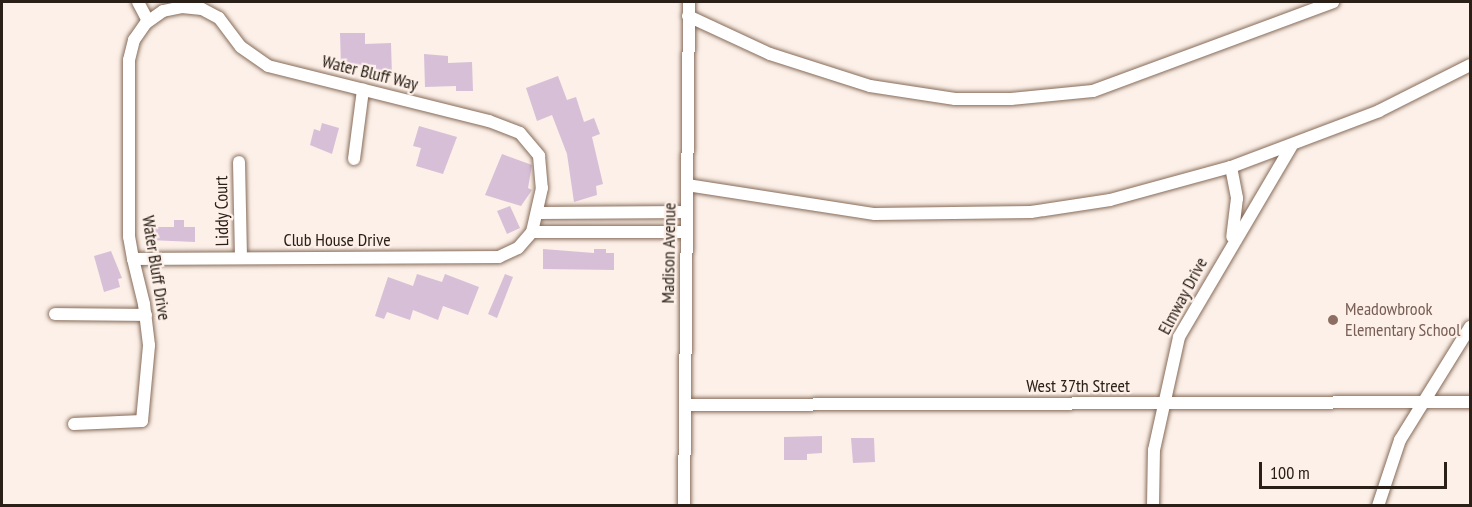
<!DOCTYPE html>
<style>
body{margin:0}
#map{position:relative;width:1472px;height:507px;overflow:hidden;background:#fcf0e8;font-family:"PT Sans Narrow",sans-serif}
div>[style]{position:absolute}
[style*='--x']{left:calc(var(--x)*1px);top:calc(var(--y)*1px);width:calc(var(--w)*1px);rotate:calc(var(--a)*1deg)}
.building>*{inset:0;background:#d7bfd8}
.roads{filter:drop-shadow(0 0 2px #866b59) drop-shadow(0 0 2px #866b59)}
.minor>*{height:12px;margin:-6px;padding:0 6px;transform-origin:6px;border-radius:6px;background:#fff}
.dots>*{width:16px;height:16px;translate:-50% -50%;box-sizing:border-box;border:3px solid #fcf0e8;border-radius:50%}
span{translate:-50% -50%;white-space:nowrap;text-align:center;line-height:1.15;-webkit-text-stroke:4.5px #fcf0e8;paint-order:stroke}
.street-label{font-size:18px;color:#2b2018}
.education-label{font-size:18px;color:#785e54}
.left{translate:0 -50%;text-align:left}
.frame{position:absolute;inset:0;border:3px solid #2b2018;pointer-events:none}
.scale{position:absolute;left:1259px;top:462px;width:188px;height:27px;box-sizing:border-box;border:3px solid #2b2018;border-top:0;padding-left:8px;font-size:18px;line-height:21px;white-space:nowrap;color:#2b2018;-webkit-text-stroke:4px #fcf0e8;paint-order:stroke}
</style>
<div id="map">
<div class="building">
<div style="clip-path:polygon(340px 33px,365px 33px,365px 44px,391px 43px,392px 76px,376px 76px,376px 65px,341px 66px)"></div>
<div style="clip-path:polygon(424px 54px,448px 56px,448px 63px,472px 62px,473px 91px,456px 91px,456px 86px,425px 87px)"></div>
<div style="clip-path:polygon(558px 76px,567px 100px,576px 97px,584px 122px,594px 118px,600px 134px,592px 137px,603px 184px,596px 186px,597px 195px,574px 202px,567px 154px,552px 115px,537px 121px,526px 88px)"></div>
<div style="clip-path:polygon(322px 123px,339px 128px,332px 154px,310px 145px,314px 129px,320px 131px)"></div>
<div style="clip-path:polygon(419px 126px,457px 137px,443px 174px,416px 166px,421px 148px,413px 146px)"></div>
<div style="clip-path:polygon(502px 154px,532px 165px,528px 188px,532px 190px,521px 206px,485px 195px)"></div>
<div style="clip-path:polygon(510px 206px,520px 228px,507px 234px,497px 211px)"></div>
<div style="clip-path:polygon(174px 220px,184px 220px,184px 227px,195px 227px,195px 242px,149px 240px,148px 227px,174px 227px)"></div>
<div style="clip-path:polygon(543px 249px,594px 253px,594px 249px,606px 249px,606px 253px,614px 253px,614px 270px,543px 269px)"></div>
<div style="clip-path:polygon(111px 251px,122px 278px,118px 279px,120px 287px,104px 292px,94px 256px)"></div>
<div style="clip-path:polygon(417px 274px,442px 282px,445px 274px,479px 287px,468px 315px,443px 306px,438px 320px,413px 310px,410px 320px,387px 312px,384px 319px,375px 316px,388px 277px,413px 286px)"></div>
<div style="clip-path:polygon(505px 274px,513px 277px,497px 318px,488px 314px)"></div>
<div style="clip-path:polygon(822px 436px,822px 453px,807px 454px,807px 460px,784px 460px,784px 437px)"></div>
<div style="clip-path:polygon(851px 438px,874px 438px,875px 462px,853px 463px)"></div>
</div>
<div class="roads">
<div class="minor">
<div style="--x:138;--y:2;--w:21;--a:62"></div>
<div style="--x:688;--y:16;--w:90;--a:24.9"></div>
<div style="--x:770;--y:54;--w:105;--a:17.7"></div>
<div style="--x:870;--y:86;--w:86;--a:8.7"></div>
<div style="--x:955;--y:99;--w:56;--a:0"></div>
<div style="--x:1011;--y:99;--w:82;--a:-5.6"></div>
<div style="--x:1093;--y:91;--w:256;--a:-20.3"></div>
<div style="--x:354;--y:159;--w:70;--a:-82.6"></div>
<div style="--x:239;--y:162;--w:96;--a:88.8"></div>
<div style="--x:1231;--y:167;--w:32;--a:79"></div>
<div style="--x:1237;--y:198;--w:39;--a:97"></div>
<div style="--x:687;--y:185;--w:190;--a:8.8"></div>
<div style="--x:875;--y:214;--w:156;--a:-0.7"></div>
<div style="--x:1031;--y:212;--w:80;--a:-8.6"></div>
<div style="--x:1110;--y:200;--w:125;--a:-15.3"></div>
<div style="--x:1231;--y:167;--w:158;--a:-20.7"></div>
<div style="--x:1379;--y:111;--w:102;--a:-26.8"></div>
<div style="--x:539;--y:213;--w:148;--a:-0.4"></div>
<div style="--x:532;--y:232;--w:155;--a:0"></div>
<div style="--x:55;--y:314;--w:91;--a:0.6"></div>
<div style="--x:685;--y:405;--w:785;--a:-0.22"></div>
<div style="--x:74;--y:424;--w:68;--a:-2.5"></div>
<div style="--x:142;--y:421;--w:76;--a:-84.7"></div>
<div style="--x:149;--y:345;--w:41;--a:-97"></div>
<div style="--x:144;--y:304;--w:46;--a:-103.7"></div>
<div style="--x:133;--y:259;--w:22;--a:-100"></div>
<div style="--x:129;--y:237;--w:177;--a:-90"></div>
<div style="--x:129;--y:60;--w:21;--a:-76"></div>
<div style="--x:134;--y:40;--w:21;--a:-55"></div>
<div style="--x:146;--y:23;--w:21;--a:-35"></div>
<div style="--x:163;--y:11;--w:19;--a:-12"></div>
<div style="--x:182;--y:7;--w:20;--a:6"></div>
<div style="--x:202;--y:9;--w:19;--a:28"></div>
<div style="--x:219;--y:18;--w:36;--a:53"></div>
<div style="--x:241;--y:47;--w:33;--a:35"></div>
<div style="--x:268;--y:66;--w:228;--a:14"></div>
<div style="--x:489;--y:121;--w:33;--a:21"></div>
<div style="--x:520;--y:133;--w:30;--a:50"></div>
<div style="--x:539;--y:156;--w:32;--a:85"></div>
<div style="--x:542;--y:188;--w:45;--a:102.8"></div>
<div style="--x:532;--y:232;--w:21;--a:131"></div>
<div style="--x:518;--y:248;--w:21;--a:155"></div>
<div style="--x:499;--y:257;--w:366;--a:179.7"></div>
<div style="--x:684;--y:506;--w:504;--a:-89.43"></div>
<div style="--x:1153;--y:506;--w:56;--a:-89"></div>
<div style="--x:1154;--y:450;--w:116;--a:-77.5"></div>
<div style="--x:1179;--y:337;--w:221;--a:-59.5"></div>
<div style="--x:1378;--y:506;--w:70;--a:-71.6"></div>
<div style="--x:1400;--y:440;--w:133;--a:-58.2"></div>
</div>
</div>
<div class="dots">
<div style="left:1333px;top:320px;background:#8d6e63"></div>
</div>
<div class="street-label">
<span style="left:370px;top:73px;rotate:14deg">Water Bluff Way</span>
<span style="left:222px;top:211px;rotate:-91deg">Liddy Court</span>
<span style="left:337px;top:240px">Club House Drive</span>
<span style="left:669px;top:253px;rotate:-89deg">Madison Avenue</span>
<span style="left:156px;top:268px;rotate:81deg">Water Bluff Drive</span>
<span style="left:1183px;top:296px;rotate:-62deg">Elmway Drive</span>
<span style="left:1078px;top:386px">West 37th Street</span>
</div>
<div class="education-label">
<span class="left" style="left:1345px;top:320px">Meadowbrook<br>Elementary School</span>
</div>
<div class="frame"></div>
<div class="scale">100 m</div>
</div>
